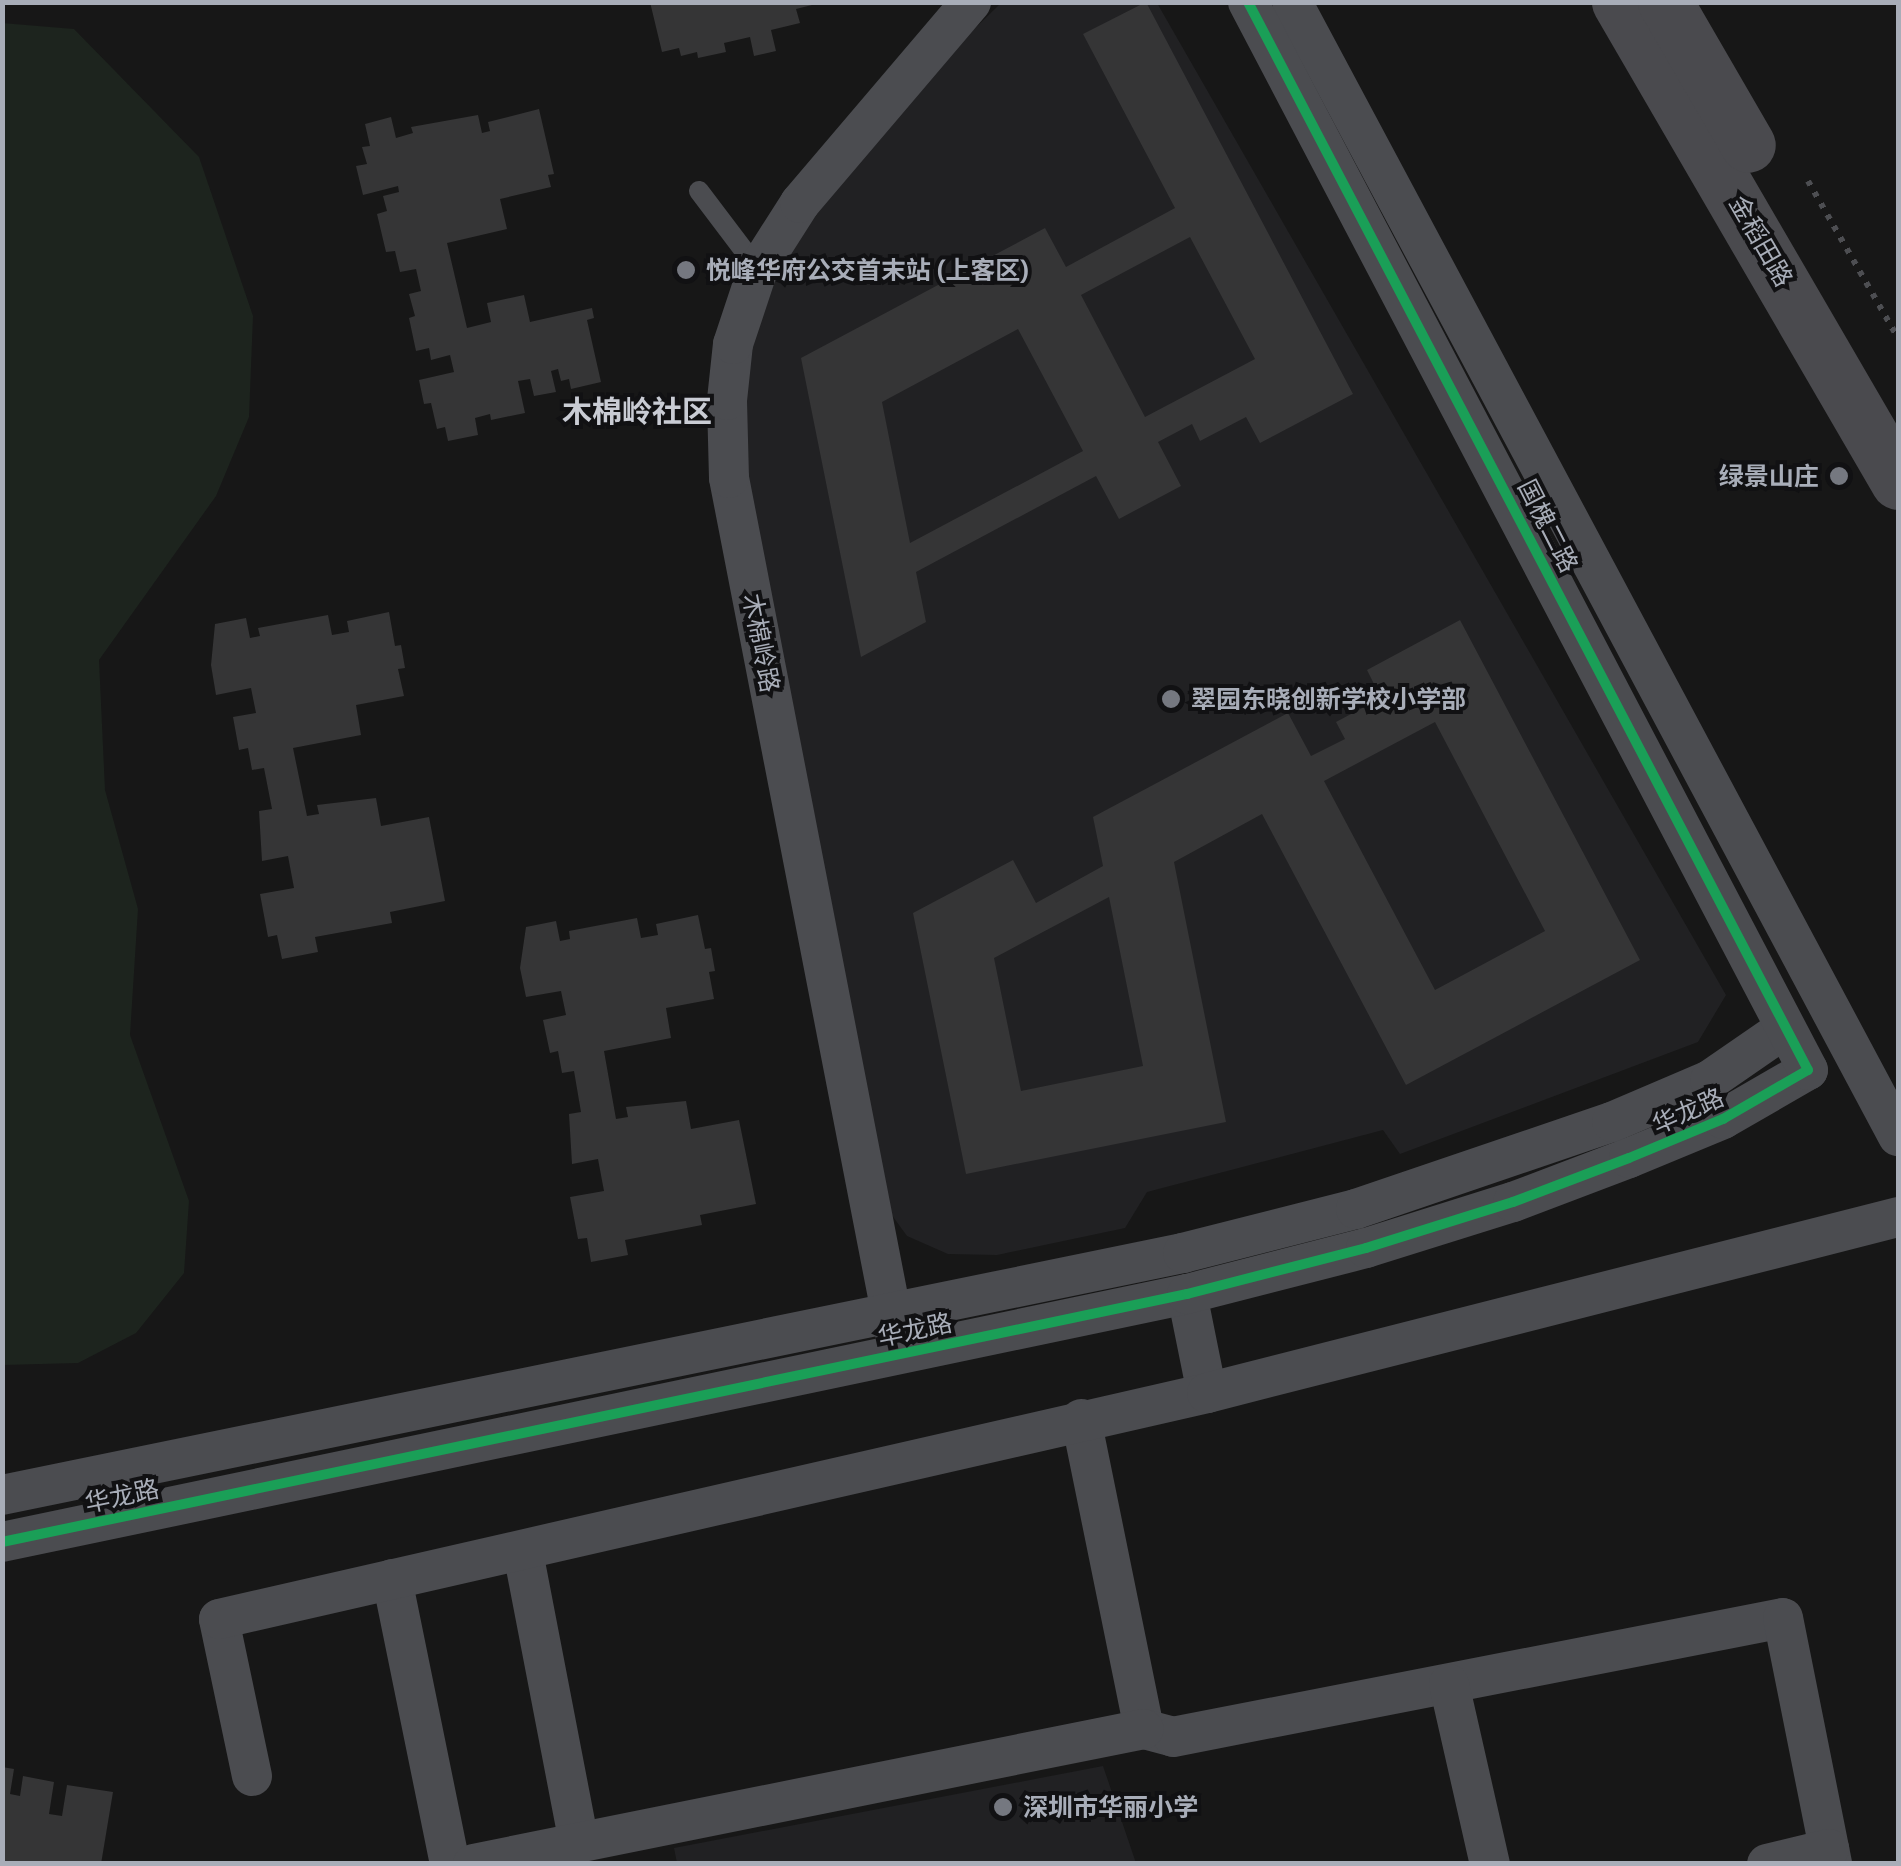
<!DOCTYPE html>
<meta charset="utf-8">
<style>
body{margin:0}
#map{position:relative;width:1901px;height:1866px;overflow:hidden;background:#171717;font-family:"IBM Plex Sans","Noto Sans SC",sans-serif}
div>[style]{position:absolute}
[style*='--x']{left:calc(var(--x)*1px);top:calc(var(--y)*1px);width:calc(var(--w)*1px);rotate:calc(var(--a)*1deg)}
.built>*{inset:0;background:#212123}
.green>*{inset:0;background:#1d241e}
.building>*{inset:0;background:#353536}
.path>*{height:6px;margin-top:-3px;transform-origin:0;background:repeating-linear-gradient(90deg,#4d4e52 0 5px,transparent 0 13px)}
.lane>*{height:20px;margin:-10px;padding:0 10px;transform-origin:10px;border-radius:10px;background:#4b4c50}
.street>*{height:40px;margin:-20px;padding:0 20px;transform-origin:20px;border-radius:20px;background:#4b4c50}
.secondary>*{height:55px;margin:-27.5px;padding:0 27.5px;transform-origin:27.5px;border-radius:27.5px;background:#4a4a4e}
.cycleway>*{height:10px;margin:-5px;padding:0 5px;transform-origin:5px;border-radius:5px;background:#1a9f57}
.dots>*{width:28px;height:28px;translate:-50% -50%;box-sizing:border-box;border:5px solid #111113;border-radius:50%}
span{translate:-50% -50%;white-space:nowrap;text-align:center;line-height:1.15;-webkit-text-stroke:8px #111113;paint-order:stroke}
.street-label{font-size:25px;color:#a8adb8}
.poi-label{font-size:25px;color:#a8adb8;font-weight:700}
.left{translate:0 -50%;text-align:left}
.right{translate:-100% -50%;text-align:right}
.quarter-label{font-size:30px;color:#c9ccd4;font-weight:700}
.frame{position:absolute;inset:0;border:5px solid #a8adb8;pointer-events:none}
</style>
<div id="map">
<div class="built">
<div style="clip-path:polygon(1001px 3px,1157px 3px,1726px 995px,1698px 1042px,1400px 1154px,1383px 1130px,1147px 1192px,1125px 1228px,997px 1255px,948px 1254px,907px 1236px,886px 1207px,727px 403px,776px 222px)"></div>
<div style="clip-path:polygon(1103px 1766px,1136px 1863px,677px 1863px,674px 1848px)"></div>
</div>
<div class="green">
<div style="clip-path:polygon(2px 23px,74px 29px,199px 157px,253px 316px,249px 417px,216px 496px,99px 660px,105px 790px,138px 909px,130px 1035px,189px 1201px,184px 1273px,136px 1333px,78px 1363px,3px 1365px)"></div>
</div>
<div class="building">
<div style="clip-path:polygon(650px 2px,816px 2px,816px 4px,796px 9px,800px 23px,771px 30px,776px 51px,754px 56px,750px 37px,724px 43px,726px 52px,698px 58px,697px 52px,681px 56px,679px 48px,662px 52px)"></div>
<div style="clip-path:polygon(evenodd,1146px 2px,1353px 394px,1260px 443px,1246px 417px,1200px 441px,1192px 424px,1158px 442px,1181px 486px,1119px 519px,1096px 476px,916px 572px,926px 622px,861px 657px,801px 358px,1045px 228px,1066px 267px,1175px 208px,1083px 34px,1146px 2px,1190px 237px,1255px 359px,1145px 417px,1081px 295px,1190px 237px,1146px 2px,1018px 329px,1083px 451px,910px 543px,882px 402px,1018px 329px)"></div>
<div style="clip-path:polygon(539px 109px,554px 174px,548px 175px,551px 187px,500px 199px,507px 229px,447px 243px,467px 328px,491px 322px,487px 303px,524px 295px,530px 322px,592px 308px,594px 318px,587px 320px,601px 382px,571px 389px,569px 379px,561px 381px,558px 369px,551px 371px,556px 392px,534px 396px,530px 379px,518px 381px,525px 413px,491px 420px,490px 414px,475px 418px,478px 435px,448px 441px,445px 427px,437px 429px,431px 403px,424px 404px,419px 380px,454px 372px,450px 355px,431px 360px,429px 348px,416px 351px,409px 318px,415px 316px,409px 294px,421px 291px,416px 269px,400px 272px,395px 251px,386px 252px,377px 214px,387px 211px,383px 196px,399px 192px,398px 186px,363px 195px,356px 166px,367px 164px,362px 147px,370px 146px,365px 124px,391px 117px,396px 138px,413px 133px,411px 127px,478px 115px,482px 133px,490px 131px,488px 122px)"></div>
<div style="clip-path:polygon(389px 612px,395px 646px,401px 645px,405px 668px,398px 669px,404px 696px,356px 705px,361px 735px,293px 748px,307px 816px,319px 814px,317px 805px,376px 798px,381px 826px,429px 817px,445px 901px,390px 912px,392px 923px,315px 937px,318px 952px,282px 959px,277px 935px,268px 937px,260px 894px,294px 888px,288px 856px,262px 861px,259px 811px,272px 809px,264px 768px,252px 770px,248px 748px,239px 750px,233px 717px,256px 713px,251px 688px,216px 695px,211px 665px,215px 624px,246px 618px,250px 638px,260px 636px,258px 628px,328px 615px,332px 635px,349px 632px,347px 621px)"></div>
<div style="clip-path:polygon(evenodd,1460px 620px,1640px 960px,1406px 1085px,1262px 814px,1174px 862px,1226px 1122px,966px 1174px,913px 913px,1013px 860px,1036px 903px,1103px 866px,1093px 817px,1288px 713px,1311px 756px,1345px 739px,1336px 722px,1381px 698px,1367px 670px,1460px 620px,1435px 722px,1545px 931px,1435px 990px,1324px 781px,1435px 722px,1460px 620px,1109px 897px,1143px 1066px,1021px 1091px,994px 958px,1109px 897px)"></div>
<div style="clip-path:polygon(698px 915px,705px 949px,711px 948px,715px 971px,709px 972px,714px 999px,666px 1008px,671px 1038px,604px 1051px,616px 1119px,628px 1117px,626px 1107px,686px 1101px,691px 1129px,739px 1120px,756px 1204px,700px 1215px,702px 1225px,625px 1240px,628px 1255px,591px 1262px,587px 1238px,578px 1239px,570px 1197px,604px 1191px,598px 1159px,572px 1164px,569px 1114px,581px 1112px,574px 1071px,562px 1073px,558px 1051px,550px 1053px,543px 1020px,566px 1015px,561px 991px,526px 997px,520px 968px,526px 927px,556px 921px,560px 941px,570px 939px,569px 931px,637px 918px,641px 938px,658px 935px,656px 924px)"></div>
<div style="clip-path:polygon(2px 1767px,14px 1769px,10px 1794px,20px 1796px,23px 1776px,54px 1782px,49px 1814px,62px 1816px,67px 1785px,113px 1792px,101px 1864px,2px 1864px)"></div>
</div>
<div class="path">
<div style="--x:1808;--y:181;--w:181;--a:60.2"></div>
</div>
<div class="lane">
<div style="--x:699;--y:191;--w:98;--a:52.9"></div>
</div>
<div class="street">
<div style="--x:1292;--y:2;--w:1286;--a:61.88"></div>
<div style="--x:1187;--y:1294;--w:101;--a:78.6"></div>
<div style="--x:896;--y:1338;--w:876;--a:-100.99"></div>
<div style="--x:729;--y:478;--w:78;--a:-91.5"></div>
<div style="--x:727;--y:400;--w:56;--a:-83.9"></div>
<div style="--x:733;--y:344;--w:79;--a:-71.6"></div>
<div style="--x:758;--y:269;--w:78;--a:-57.5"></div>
<div style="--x:800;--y:203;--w:264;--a:-49.6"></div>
<div style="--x:1081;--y:1419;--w:316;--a:78.5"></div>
<div style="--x:1144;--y:1729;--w:30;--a:15"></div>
<div style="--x:1173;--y:1737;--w:621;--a:-11.04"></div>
<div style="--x:1783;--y:1618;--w:251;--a:78.7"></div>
<div style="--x:2;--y:1495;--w:1206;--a:-11.58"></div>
<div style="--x:1183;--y:1253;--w:179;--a:-14.3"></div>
<div style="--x:1356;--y:1209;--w:270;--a:-18.8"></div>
<div style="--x:1612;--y:1122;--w:107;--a:-23.2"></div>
<div style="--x:1710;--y:1080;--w:90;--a:-34.6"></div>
<div style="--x:2;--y:1542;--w:1211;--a:-11.82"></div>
<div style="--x:1187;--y:1294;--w:185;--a:-14.4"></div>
<div style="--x:1366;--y:1248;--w:154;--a:-17.4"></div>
<div style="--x:1513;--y:1202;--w:124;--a:-20.8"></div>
<div style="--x:1629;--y:1158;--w:102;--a:-22.5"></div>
<div style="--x:1723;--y:1119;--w:98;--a:-30"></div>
<div style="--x:1808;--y:1070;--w:1206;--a:-117.67"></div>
<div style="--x:523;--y:1552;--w:296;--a:79.1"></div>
<div style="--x:392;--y:1579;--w:291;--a:78.5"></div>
<div style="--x:1449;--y:1684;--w:185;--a:77.2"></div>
<div style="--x:252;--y:1776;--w:160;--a:-101.9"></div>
<div style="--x:219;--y:1619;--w:1014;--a:-12.88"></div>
<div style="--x:1207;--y:1393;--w:713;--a:-14.29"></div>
<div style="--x:473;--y:1864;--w:684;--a:-11.38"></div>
<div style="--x:1767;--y:1864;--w:64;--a:-13.6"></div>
</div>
<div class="secondary">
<div style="--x:1619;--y:2;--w:555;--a:59.83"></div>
<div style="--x:1665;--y:2;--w:165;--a:59.9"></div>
</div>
<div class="cycleway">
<div style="--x:2;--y:1542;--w:1211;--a:-11.82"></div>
<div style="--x:1187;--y:1294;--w:185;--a:-14.4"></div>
<div style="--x:1366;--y:1248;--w:154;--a:-17.4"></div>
<div style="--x:1513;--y:1202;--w:124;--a:-20.8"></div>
<div style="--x:1629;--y:1158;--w:102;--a:-22.5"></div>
<div style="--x:1723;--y:1119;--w:98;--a:-30"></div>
<div style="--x:1808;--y:1070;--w:1206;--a:-117.67"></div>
</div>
<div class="dots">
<div style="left:686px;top:270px;background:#757880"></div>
<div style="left:1839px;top:476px;background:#757880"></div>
<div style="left:1171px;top:699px;background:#757880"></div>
<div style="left:1003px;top:1807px;background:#757880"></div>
</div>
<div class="street-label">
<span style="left:1761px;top:241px;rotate:60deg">金稻田路</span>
<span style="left:1548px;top:526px;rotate:63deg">国槐二路</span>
<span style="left:761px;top:643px;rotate:79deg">木棉岭路</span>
<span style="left:1688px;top:1111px;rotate:-24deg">华龙路</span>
<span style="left:915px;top:1330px;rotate:-12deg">华龙路</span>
<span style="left:122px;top:1496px;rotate:-12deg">华龙路</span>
</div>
<div class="poi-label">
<span class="left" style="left:706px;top:270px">悦峰华府公交首末站 (上客区)</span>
<span class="right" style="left:1819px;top:476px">绿景山庄</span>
<span class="left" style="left:1191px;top:699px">翠园东晓创新学校小学部</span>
<span class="left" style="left:1023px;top:1807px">深圳市华丽小学</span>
</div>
<div class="quarter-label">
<span style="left:637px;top:411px">木棉岭社区</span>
</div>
<div class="frame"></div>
</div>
